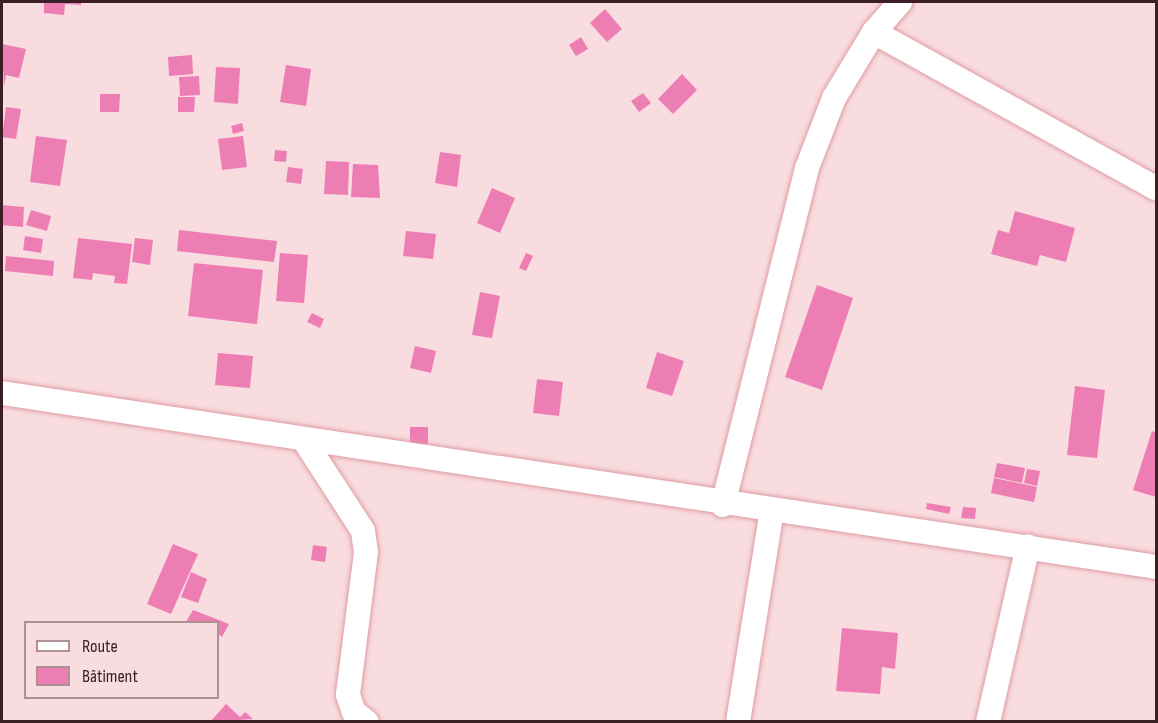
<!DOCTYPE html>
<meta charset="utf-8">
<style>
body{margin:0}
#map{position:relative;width:1158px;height:723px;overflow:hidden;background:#f9dcdf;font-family:"Sofia Sans Condensed",sans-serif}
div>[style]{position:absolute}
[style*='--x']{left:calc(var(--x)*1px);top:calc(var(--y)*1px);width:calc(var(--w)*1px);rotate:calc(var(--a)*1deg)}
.building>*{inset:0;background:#ed7eb4}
.roads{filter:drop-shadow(0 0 2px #de9ca4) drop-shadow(0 0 2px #de9ca4)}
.minor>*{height:24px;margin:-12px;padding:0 12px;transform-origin:12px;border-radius:12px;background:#fff}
span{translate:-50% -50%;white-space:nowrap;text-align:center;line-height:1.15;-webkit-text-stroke:4.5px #f9dcdf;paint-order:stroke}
.frame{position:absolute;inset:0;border:3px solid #3a2024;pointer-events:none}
.legend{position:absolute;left:24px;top:621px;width:195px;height:78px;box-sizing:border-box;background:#f9dcdf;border:2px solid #ad9194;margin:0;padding:8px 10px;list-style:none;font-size:18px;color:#3a2024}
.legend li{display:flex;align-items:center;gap:12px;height:30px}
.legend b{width:30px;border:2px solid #ad9194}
</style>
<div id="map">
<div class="building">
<div style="clip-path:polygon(44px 2px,81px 2px,81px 5px,65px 4px,64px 15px,44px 13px)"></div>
<div style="clip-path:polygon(605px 9px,622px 29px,607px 42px,590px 23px)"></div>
<div style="clip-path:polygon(581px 37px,588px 49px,576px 56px,569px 45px)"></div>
<div style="clip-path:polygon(2px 44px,26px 49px,19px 78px,6px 75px,4px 87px)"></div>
<div style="clip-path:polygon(192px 55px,193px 74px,169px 76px,168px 57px)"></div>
<div style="clip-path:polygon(286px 65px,311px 69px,306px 106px,280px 102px)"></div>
<div style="clip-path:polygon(216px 67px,240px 68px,238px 104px,214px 102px)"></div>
<div style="clip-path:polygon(682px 74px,697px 90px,673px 114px,658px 99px)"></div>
<div style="clip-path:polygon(199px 76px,200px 95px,180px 96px,179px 77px)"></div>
<div style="clip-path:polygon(643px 93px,651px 103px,639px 112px,631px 101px)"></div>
<div style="clip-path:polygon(100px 94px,120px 94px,119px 112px,100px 112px)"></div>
<div style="clip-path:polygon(178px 97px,195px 97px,194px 112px,178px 112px)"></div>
<div style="clip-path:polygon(6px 107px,21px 109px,16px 139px,2px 137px)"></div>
<div style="clip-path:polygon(242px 123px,244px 131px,233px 134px,231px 126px)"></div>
<div style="clip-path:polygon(36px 136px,67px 140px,60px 186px,30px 182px)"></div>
<div style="clip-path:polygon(243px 136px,247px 167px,222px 170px,218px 139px)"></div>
<div style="clip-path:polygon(275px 150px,287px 151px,286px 162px,274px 161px)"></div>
<div style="clip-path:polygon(440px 152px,461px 155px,457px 187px,435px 183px)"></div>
<div style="clip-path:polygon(326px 161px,349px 162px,348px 195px,324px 194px)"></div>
<div style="clip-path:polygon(353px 164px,378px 165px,380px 198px,351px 197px)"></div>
<div style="clip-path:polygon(288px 167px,303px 169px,301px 184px,286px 182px)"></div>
<div style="clip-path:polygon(492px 188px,515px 198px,500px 233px,477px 223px)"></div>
<div style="clip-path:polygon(2px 205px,24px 207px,23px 227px,2px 225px)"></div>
<div style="clip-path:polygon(31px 210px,51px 216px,47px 231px,26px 225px)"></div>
<div style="clip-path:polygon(1015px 211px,1075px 228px,1066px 262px,1040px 255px,1037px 266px,991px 254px,998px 230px,1009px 233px)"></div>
<div style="clip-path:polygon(179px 230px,277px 241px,274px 262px,177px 251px)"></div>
<div style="clip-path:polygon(406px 231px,436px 234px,433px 259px,403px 256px)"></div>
<div style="clip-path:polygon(25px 236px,43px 239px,41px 253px,23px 250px)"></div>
<div style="clip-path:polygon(78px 238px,132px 244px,127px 284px,114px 283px,115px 276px,93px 273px,92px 280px,73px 278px)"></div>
<div style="clip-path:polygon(135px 238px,153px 240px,150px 265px,132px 262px)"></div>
<div style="clip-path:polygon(280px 253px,308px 255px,304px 303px,276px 301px)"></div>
<div style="clip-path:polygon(526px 253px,533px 256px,526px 271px,519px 268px)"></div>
<div style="clip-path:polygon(6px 256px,54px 261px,53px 276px,5px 271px)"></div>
<div style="clip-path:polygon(194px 263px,263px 270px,257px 324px,188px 316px)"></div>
<div style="clip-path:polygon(817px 285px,853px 298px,822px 390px,785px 377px)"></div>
<div style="clip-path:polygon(480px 292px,500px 296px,492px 338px,472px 335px)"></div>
<div style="clip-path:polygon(312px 313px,324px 319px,320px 328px,307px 322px)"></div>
<div style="clip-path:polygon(415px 346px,436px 351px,431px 373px,410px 368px)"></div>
<div style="clip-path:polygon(657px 352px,684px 361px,672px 396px,646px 388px)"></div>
<div style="clip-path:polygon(218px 353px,253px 356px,250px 388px,215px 385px)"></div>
<div style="clip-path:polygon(537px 379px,563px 382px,559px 416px,533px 413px)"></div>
<div style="clip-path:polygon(1075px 386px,1105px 390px,1097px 458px,1067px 455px)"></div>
<div style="clip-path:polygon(410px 427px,428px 427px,428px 444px,410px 445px)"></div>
<div style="clip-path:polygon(1152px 431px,1156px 433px,1156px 497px,1133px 490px)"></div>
<div style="clip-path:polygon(997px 463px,1025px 468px,1022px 483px,994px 477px)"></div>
<div style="clip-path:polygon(1027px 469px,1040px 471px,1037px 486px,1024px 483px)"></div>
<div style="clip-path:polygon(994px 478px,1037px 487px,1034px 502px,991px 493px)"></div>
<div style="clip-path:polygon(927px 503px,951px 507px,949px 514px,926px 509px)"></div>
<div style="clip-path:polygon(963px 507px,976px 508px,975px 519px,961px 518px)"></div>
<div style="clip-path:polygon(173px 544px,198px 554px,171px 614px,147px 604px)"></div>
<div style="clip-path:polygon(313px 545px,327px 547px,325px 562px,311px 560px)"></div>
<div style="clip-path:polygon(191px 572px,207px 579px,198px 603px,181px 597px)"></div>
<div style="clip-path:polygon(193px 610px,229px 624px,222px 637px,218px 634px,218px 622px,186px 622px)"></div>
<div style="clip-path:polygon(842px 628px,898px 633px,895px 669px,882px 667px,880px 694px,836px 691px)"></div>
<div style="clip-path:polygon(226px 704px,240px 717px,245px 712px,253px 719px,210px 722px)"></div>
</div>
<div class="roads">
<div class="minor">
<div style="--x:874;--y:32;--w:322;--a:29"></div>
<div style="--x:2;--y:393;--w:1167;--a:8.57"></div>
<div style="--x:304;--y:440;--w:108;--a:57"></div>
<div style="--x:363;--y:531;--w:21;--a:82"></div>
<div style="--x:366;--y:552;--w:144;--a:97.2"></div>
<div style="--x:348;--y:695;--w:18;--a:71"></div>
<div style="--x:354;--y:712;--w:16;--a:38"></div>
<div style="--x:723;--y:505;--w:347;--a:-76"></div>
<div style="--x:807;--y:168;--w:75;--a:-68.9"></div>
<div style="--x:834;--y:98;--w:77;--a:-58.8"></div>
<div style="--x:874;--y:32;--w:40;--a:-49"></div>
<div style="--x:738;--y:722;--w:215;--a:-80.9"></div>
<div style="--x:988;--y:722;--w:180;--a:-77.2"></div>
</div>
</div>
<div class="frame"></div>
<ul class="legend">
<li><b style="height:8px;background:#fff"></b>Route</li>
<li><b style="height:16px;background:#ed7eb4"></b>Bâtiment</li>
</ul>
</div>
